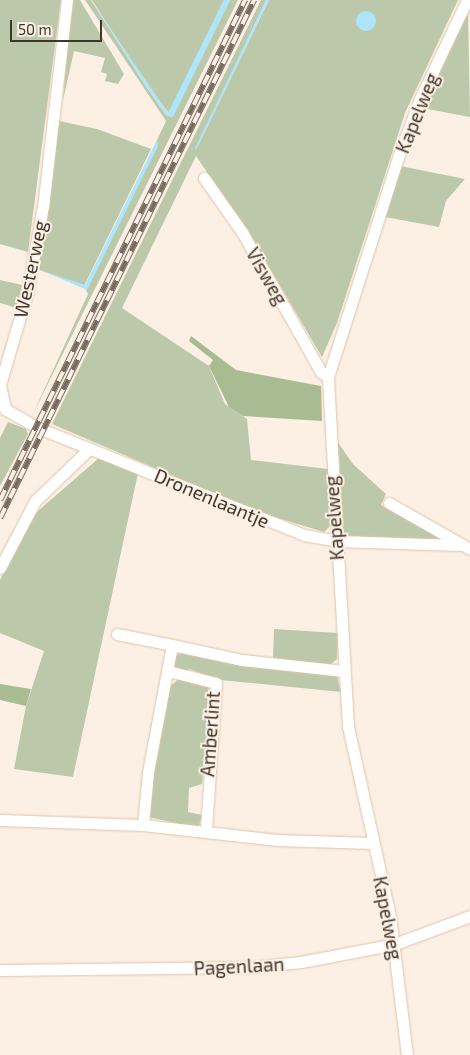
<!DOCTYPE html>
<style>
body{margin:0}
#map{position:relative;width:470px;height:1055px;overflow:hidden;background:#fcf0e5;font-family:"Exo 2",sans-serif}
div>[style]{position:absolute}
[style*='--x']{left:calc(var(--x)*1px);top:calc(var(--y)*1px);width:calc(var(--w)*1px);rotate:calc(var(--a)*1deg)}
.green>*{inset:0;background:#bbc9aa}
.forest>*{inset:0;background:#a9bc91}
.water>*{inset:0;background:#ade5fb}
.round{border-radius:50%}
.roads{filter:drop-shadow(0 0 1px #e0c4a8) drop-shadow(0 0 1px #e0c4a8)}
.street>*{height:11px;margin:-5.5px;padding:0 5.5px;transform-origin:5.5px;border-radius:5.5px;background:#fff}
.rail>*{height:5.5px;margin-top:-2.75px;transform-origin:0;background:repeating-linear-gradient(90deg,#fcf0e5 0 11px,#786c61 0 22px);box-sizing:border-box;border-block:1px solid #786c61}
span{translate:-50% -50%;white-space:nowrap;text-align:center;line-height:1.15;-webkit-text-stroke:4px #fcf0e5;paint-order:stroke}
.street-label{font-size:19px;color:#41362b}
.scale{position:absolute;left:10px;top:20px;width:92px;height:22px;box-sizing:border-box;border:2px solid #41362b;border-top:0;padding-left:6px;font-size:15px;line-height:18px;white-space:nowrap;color:#41362b;-webkit-text-stroke:4px #fcf0e5;paint-order:stroke}
</style>
<div id="map">
<div class="green">
<div style="clip-path:polygon(0 0,61px 0,28px 252px,0 244px)"></div>
<div style="clip-path:polygon(72px 0,80px 0,124px 74px,118px 84px,105px 81px,107px 74px,101px 72px,105px 58px,74px 51px,63px 100px)"></div>
<div style="clip-path:polygon(85px 0,91px 0,145px 85px,166px 115px,172px 117px,230px 0,238px 0,31px 418px,88px 294px,86px 290px,166px 121px)"></div>
<div style="clip-path:polygon(92px 0,224px 0,169px 113px,146px 85px)"></div>
<div style="clip-path:polygon(261px 0,266px 0,196px 150px,269px 0,458px 0,405px 113px,337px 323px,322px 357px,255px 243px,196px 156px,122px 308px,209px 366px,225px 404px,247px 419px,251px 460px,328px 469px,331px 525px,324px 532px,255px 511px,52px 424px)"></div>
<div style="clip-path:polygon(468px 10px,470px 117px,422px 108px)"></div>
<div style="clip-path:polygon(59px 121px,97px 129px,151px 149px,84px 286px,37px 269px,45px 236px)"></div>
<div style="clip-path:polygon(400px 166px,465px 179px,446px 201px,439px 227px,385px 217px)"></div>
<div style="clip-path:polygon(0 280px,22px 285px,17px 308px,0 303px)"></div>
<div style="clip-path:polygon(8px 422px,26px 429px,28px 434px,0 486px,0 438px)"></div>
<div style="clip-path:polygon(334px 437px,353px 464px,386px 494px,381px 505px,444px 540px,343px 536px)"></div>
<div style="clip-path:polygon(99px 458px,138px 473px,73px 777px,14px 769px,26px 706px,44px 651px,0 633px,0 580px,31px 517px)"></div>
<div style="clip-path:polygon(274px 629px,338px 633px,337px 659px,331px 664px,273px 659px)"></div>
<div style="clip-path:polygon(181px 652px,337px 676px,341px 692px,220px 680px,189px 669px,187px 672px,175px 667px,175px 657px)"></div>
<div style="clip-path:polygon(179px 679px,207px 685px,212px 692px,202px 784px,189px 788px,188px 812px,202px 815px,199px 826px,194px 827px,148px 817px,151px 777px,169px 687px)"></div>
</div>
<div class="forest">
<div style="clip-path:polygon(191px 336px,236px 370px,321px 386px,322px 421px,243px 416px,229px 407px,209px 366px,213px 360px,189px 341px)"></div>
<div style="clip-path:polygon(0 684px,31px 689px,26px 706px,0 700px)"></div>
</div>
<div class="water">
<div style="clip-path:polygon(91px 0,168px 113px,224px 0,230px 0,173px 117px,166px 115px,145px 85px)"></div>
<div style="clip-path:polygon(266px 0,269px 0,196px 150px,195px 148px)"></div>
<div class="round" style="left:356px;top:11px;width:20px;height:20px"></div>
<div style="clip-path:polygon(157px 140px,158px 146px,87px 290px,40px 270px,85px 285px)"></div>
</div>
<div class="roads">
<div class="street">
<div style="--x:67;--y:0;--w:207;--a:96.6"></div>
<div style="--x:43;--y:206;--w:88;--a:100.4"></div>
<div style="--x:27;--y:293;--w:96;--a:106.4"></div>
<div style="--x:0;--y:385;--w:25;--a:78"></div>
<div style="--x:5;--y:409;--w:36;--a:30"></div>
<div style="--x:36;--y:427;--w:289;--a:21.9"></div>
<div style="--x:304;--y:535;--w:34;--a:10"></div>
<div style="--x:337;--y:541;--w:122;--a:1.9"></div>
<div style="--x:204;--y:178;--w:66;--a:54.9"></div>
<div style="--x:242;--y:232;--w:161;--a:60.6"></div>
<div style="--x:321;--y:372;--w:9;--a:36"></div>
<div style="--x:389;--y:503;--w:93;--a:29.6"></div>
<div style="--x:0;--y:568;--w:76;--a:-62.4"></div>
<div style="--x:35;--y:501;--w:76;--a:-43.9"></div>
<div style="--x:117;--y:634;--w:56;--a:11.3"></div>
<div style="--x:168;--y:671;--w:49;--a:14"></div>
<div style="--x:216;--y:683;--w:148;--a:93.9"></div>
<div style="--x:0;--y:820;--w:143;--a:2"></div>
<div style="--x:143;--y:825;--w:135;--a:6.4"></div>
<div style="--x:277;--y:840;--w:95;--a:1.8"></div>
<div style="--x:143;--y:825;--w:53;--a:-84.6"></div>
<div style="--x:148;--y:772;--w:129;--a:-79.3"></div>
<div style="--x:172;--y:645;--w:72;--a:12.1"></div>
<div style="--x:242;--y:660;--w:102;--a:6.2"></div>
<div style="--x:0;--y:970;--w:252;--a:-0.7"></div>
<div style="--x:252;--y:967;--w:49;--a:-5.8"></div>
<div style="--x:301;--y:962;--w:96;--a:-10.8"></div>
<div style="--x:395;--y:944;--w:80;--a:-20.5"></div>
<div style="--x:407;--y:1055;--w:140;--a:-97"></div>
<div style="--x:390;--y:916;--w:195;--a:-102.5"></div>
<div style="--x:348;--y:726;--w:350;--a:-93.3"></div>
<div style="--x:328;--y:377;--w:231;--a:-72.3"></div>
<div style="--x:398;--y:157;--w:62;--a:-69.2"></div>
<div style="--x:420;--y:99;--w:110;--a:-64.6"></div>
</div>
</div>
<div class="rail">
<div style="--x:0;--y:500;--w:557;--a:-63.9"></div>
<div style="--x:0;--y:518;--w:577;--a:-63.88"></div>
</div>
<div class="street-label">
<span style="left:417px;top:113px;rotate:-68deg">Kapelweg</span>
<span style="left:30px;top:269px;rotate:-78deg">Westerweg</span>
<span style="left:267px;top:276px;rotate:60deg">Visweg</span>
<span style="left:212px;top:498px;rotate:23deg">Dronenlaantje</span>
<span style="left:334px;top:518px;rotate:-94deg">Kapelweg</span>
<span style="left:210px;top:734px;rotate:-86deg">Amberlint</span>
<span style="left:388px;top:918px;rotate:79deg">Kapelweg</span>
<span style="left:239px;top:966px;rotate:-3deg">Pagenlaan</span>
</div>
<div class="scale">50 m</div>
</div>
